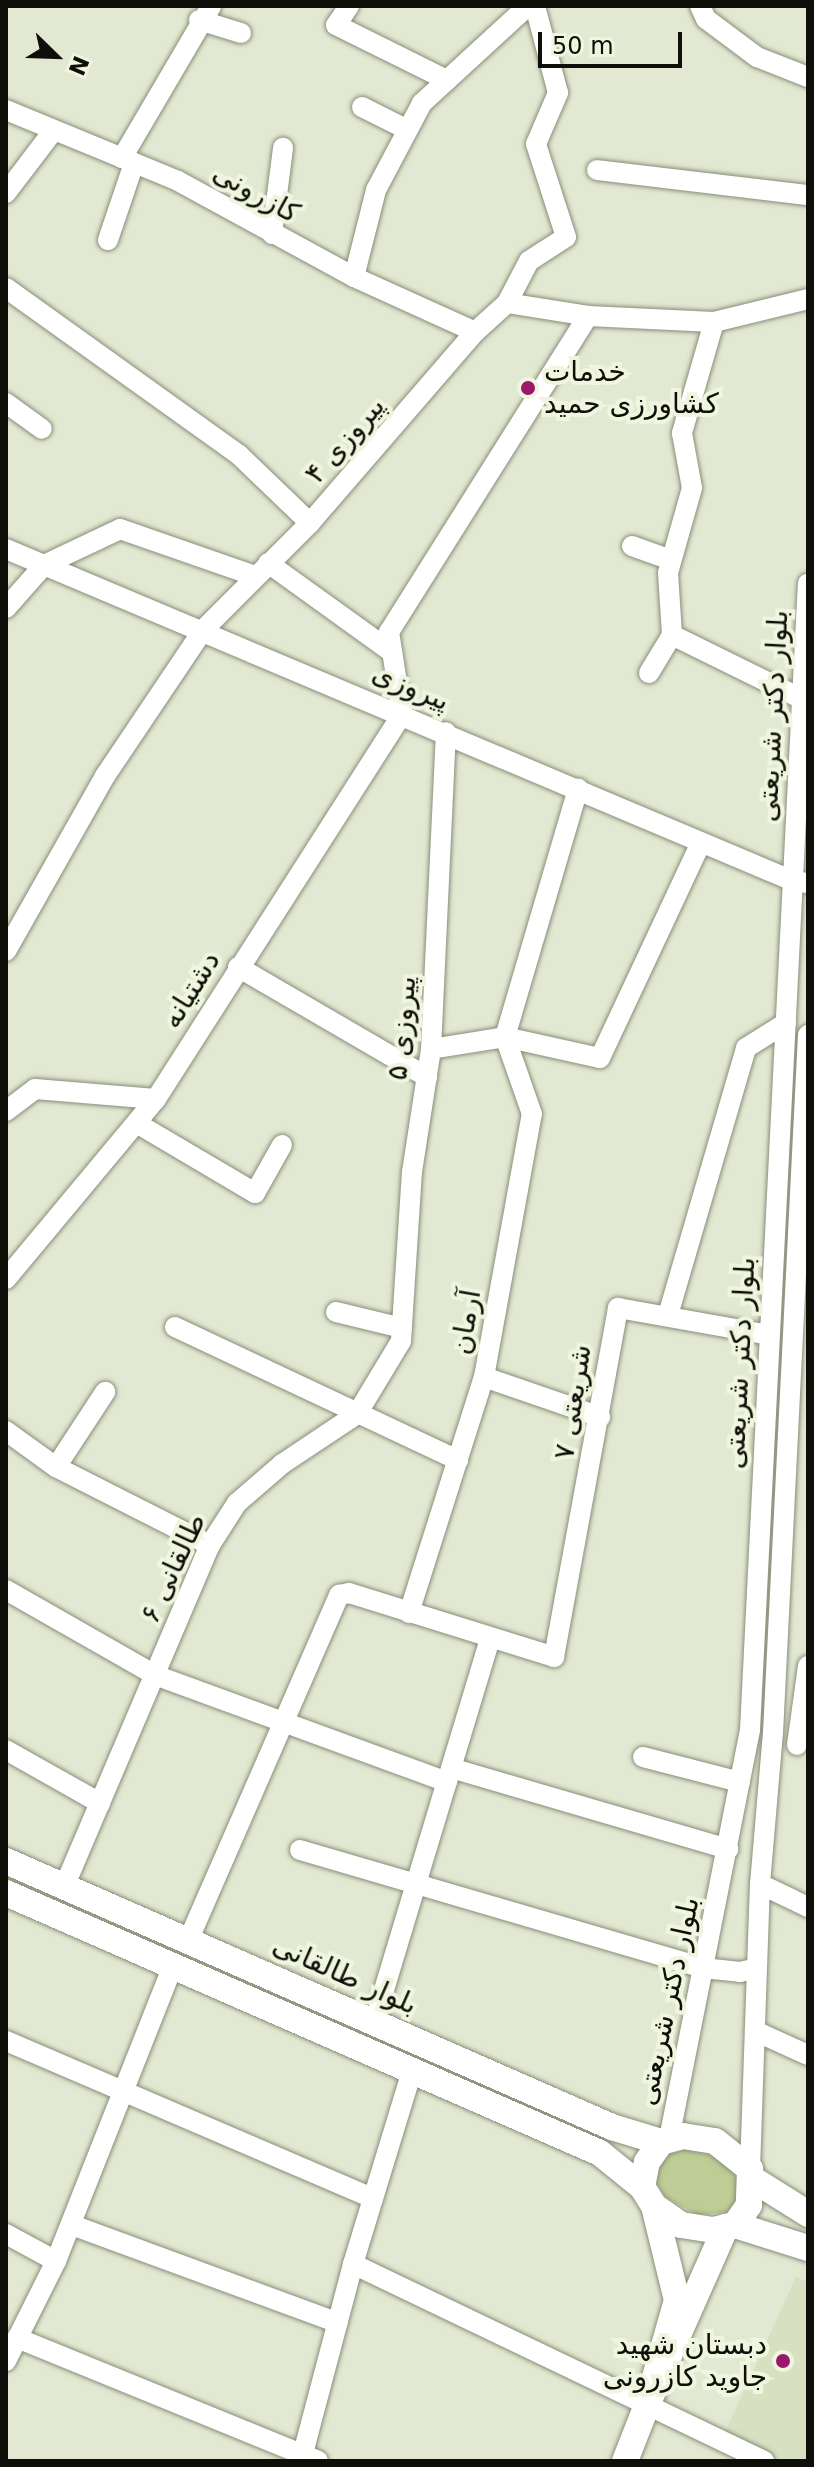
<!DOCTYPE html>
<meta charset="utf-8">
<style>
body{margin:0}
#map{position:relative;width:814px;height:2467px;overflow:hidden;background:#e2e8d1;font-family:"DejaVu Sans",Cairo,sans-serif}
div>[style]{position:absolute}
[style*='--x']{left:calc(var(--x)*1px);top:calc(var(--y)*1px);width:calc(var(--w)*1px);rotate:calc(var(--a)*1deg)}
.built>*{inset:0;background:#d7e0c1}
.green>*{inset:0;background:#becc95}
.roads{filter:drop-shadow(0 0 2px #888e79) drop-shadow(0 0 2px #888e79)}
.minor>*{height:20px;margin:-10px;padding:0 10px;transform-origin:10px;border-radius:10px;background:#fff}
.major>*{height:26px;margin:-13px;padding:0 13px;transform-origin:13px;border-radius:13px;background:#fff}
.dots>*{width:22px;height:22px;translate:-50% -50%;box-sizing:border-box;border:4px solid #eff5de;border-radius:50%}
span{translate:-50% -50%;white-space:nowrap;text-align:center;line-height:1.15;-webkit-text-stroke:8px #eff5de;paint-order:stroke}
.street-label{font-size:28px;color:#0d0f08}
.poi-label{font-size:28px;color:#0d0f08}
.left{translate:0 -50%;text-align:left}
.right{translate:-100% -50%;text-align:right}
.frame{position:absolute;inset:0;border:8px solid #0d0f08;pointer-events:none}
.north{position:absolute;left:16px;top:16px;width:80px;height:80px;-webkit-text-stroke:6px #eff5de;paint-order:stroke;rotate:113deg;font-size:22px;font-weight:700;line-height:32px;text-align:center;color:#0d0f08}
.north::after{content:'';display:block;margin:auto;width:28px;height:36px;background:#0d0f08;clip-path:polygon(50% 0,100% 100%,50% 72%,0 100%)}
.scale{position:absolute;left:538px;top:32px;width:144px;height:36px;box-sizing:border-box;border:4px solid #0d0f08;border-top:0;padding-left:10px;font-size:24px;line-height:28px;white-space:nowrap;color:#0d0f08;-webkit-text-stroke:6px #eff5de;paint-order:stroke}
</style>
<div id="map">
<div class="built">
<div style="clip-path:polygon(796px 2277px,808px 2282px,808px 2461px,770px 2461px,722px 2439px)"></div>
</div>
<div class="green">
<div style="clip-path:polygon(685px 2150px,710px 2155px,731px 2169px,739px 2183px,738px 2200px,727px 2212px,698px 2215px,665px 2197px,657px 2183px,658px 2167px,669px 2154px)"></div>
</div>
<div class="roads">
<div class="minor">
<div style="--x:349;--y:6;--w:23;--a:124"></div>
<div style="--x:336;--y:25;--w:124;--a:26.4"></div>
<div style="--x:700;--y:6;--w:14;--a:65"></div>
<div style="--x:706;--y:19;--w:64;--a:36.7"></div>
<div style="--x:757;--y:57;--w:55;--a:21.4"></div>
<div style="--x:199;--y:20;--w:44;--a:17.2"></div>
<div style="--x:362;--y:107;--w:51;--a:26.6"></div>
<div style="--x:6;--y:110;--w:186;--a:22.4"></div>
<div style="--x:178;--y:181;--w:200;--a:28.6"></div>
<div style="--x:354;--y:277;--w:133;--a:24.4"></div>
<div style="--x:122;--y:158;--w:176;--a:-59.6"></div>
<div style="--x:597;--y:170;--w:212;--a:6.8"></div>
<div style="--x:6;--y:193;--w:79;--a:-52.7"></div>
<div style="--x:272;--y:234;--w:87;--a:-82.7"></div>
<div style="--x:108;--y:240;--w:81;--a:-71.3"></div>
<div style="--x:354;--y:277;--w:90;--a:-75.8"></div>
<div style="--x:376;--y:190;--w:98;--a:-62.1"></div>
<div style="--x:422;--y:103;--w:144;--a:-42.5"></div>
<div style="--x:6;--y:288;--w:287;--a:35.6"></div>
<div style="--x:239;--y:455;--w:98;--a:43.8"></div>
<div style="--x:507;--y:303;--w:47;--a:-62.4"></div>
<div style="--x:529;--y:261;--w:44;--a:-33"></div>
<div style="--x:566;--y:237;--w:98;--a:-107.9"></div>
<div style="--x:536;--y:144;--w:56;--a:-66.7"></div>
<div style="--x:558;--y:93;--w:90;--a:-104.8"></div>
<div style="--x:714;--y:322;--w:116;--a:106.1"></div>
<div style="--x:682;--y:433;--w:56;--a:79.7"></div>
<div style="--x:692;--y:488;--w:88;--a:105.8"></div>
<div style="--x:668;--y:573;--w:62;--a:86.3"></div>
<div style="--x:672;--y:635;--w:145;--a:26.2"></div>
<div style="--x:6;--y:403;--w:44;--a:35.8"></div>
<div style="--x:632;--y:546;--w:41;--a:19.7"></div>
<div style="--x:6;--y:549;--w:854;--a:22.87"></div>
<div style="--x:793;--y:881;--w:15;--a:8"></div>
<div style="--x:268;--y:563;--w:153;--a:35.7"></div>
<div style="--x:6;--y:608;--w:57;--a:-48.5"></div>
<div style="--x:44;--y:565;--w:84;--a:-25.3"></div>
<div style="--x:120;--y:529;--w:143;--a:19.2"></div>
<div style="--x:649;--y:673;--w:44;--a:-58.8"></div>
<div style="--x:6;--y:951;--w:201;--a:-60.5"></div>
<div style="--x:105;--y:776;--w:176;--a:-56.1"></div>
<div style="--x:203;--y:630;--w:151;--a:-45"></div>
<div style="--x:310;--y:523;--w:252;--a:-49.2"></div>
<div style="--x:475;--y:332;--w:43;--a:-42.2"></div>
<div style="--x:507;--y:303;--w:82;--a:9.1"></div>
<div style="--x:588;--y:316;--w:126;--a:2.7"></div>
<div style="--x:714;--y:322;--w:97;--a:-13.7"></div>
<div style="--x:238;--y:967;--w:219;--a:30.2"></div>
<div style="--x:431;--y:1049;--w:75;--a:-9.2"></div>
<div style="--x:505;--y:1037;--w:97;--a:12.5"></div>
<div style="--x:600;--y:1058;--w:238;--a:-64.9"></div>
<div style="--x:6;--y:1111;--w:36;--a:-37"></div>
<div style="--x:35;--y:1089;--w:121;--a:4.7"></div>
<div style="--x:138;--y:1124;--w:136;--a:30.5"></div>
<div style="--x:255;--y:1193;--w:55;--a:-60.6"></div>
<div style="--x:6;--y:1279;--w:234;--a:-50.2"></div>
<div style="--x:156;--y:1099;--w:457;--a:-57.4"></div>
<div style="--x:402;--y:714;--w:83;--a:-99"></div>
<div style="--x:389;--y:632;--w:373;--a:-57.8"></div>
<div style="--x:336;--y:1312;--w:68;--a:13.6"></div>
<div style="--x:668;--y:1315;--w:278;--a:-73.7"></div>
<div style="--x:746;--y:1048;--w:47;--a:-32"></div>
<div style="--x:175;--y:1327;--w:313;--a:25.2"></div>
<div style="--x:484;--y:1377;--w:123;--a:19"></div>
<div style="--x:6;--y:1431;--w:62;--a:35.8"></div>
<div style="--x:56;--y:1467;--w:173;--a:26.9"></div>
<div style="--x:56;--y:1467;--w:90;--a:-56.8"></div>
<div style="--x:6;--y:1590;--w:172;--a:29.7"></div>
<div style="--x:155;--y:1675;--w:311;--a:20.1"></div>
<div style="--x:409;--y:1613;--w:248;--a:-72.4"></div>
<div style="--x:484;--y:1377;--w:267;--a:-79.7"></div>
<div style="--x:532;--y:1114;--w:82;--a:-109.3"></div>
<div style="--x:505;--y:1037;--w:259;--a:-73.6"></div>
<div style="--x:797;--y:1745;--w:80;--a:-82.1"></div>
<div style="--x:6;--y:1750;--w:108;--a:29.4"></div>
<div style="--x:643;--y:1757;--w:100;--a:14.5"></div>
<div style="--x:451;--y:1768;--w:289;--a:16.3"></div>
<div style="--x:300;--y:1850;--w:420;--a:16.3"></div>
<div style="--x:703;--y:1968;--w:37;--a:6"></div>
<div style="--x:740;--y:1972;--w:17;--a:-13"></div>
<div style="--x:760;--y:1884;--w:53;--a:25.6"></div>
<div style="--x:64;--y:1887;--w:372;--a:-66.9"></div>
<div style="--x:210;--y:1545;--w:50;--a:-57.3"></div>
<div style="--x:237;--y:1503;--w:60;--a:-40.9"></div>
<div style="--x:282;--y:1464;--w:90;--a:-33.7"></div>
<div style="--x:357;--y:1414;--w:85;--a:-58.9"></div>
<div style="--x:401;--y:1341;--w:169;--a:-86.3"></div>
<div style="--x:412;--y:1172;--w:124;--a:-81.2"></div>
<div style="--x:431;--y:1049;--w:317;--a:-87.3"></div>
<div style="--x:188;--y:1941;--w:378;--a:-66.4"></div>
<div style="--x:339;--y:1595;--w:10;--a:-11"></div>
<div style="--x:349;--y:1593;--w:215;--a:17.3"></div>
<div style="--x:554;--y:1657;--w:355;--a:-79.6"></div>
<div style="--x:618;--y:1308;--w:154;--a:10.1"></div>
<div style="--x:374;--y:2023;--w:402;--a:-73.2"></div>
<div style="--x:755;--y:2031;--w:58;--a:24.4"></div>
<div style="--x:6;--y:2041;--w:399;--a:23.2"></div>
<div style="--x:669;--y:2139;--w:417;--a:-78.8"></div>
<div style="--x:750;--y:1730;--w:1148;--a:-87.11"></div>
<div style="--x:750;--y:2169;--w:285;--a:-88"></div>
<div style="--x:760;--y:1884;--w:152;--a:-85.1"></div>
<div style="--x:773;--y:1733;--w:699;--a:-87.13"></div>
<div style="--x:72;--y:2225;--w:283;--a:20.2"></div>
<div style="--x:6;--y:2234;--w:57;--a:28.4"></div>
<div style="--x:353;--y:2264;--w:456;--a:25.6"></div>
<div style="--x:17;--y:2338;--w:325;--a:22.2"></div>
<div style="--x:6;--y:2361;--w:112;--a:-63.4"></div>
<div style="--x:56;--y:2261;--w:317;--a:-68.4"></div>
<div style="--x:301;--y:2461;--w:204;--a:-75.2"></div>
<div style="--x:353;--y:2264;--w:202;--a:-73"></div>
</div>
<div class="major">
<div style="--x:6;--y:1861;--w:662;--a:23.7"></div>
<div style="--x:612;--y:2127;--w:51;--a:17"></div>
<div style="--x:6;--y:1893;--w:648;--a:23.64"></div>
<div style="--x:600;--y:2153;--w:54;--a:39"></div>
<div style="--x:683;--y:2136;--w:32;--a:9"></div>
<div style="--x:715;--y:2141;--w:45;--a:38.7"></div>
<div style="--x:750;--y:2169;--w:36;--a:92"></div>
<div style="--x:749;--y:2205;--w:24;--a:125"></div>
<div style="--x:735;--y:2225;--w:23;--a:167"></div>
<div style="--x:713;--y:2230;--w:32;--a:-171"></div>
<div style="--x:681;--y:2225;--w:33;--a:-145"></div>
<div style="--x:654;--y:2206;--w:22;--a:-122"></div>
<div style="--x:642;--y:2187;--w:25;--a:-79"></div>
<div style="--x:647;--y:2162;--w:24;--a:-55"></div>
<div style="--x:661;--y:2142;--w:23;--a:-15"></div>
<div style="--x:754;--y:2180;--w:64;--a:32.2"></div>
<div style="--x:654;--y:2206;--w:97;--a:76.3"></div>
<div style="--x:677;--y:2300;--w:109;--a:105.9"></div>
<div style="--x:647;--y:2405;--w:195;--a:-66.1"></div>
<div style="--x:735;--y:2225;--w:77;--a:17.5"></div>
<div style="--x:625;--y:2461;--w:60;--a:-68.6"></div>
</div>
</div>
<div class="dots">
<div style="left:528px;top:388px;background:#9b186b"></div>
<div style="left:783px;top:2361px;background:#9b186b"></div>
</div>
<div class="street-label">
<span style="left:256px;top:193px;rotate:29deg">کازرونی</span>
<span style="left:345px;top:440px;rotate:-49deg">پیروزی ۴</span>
<span style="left:411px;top:687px;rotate:23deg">پیروزی</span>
<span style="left:773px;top:716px;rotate:-87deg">بلوار دکتر شریعتی</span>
<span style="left:191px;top:990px;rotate:-58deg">دشتیانه</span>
<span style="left:402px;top:1028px;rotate:-85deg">پیروزی ۵</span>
<span style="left:466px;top:1322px;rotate:-80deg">آرمان</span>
<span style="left:740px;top:1363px;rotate:-87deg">بلوار دکتر شریعتی</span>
<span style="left:573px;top:1402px;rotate:-81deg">شریعتی ۷</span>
<span style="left:173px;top:1568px;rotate:-65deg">طالقانی ۶</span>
<span style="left:345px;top:1975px;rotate:24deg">بلوار طالقانی</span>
<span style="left:668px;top:2001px;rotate:-78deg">بلوار دکتر شریعتی</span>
</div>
<div class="poi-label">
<span class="left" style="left:544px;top:388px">خدمات<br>کشاورزی حمید</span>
<span class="right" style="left:767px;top:2361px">دبستان شهید<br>جاوید کازرونی</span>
</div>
<div class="frame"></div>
<div class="north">N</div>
<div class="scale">50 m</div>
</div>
